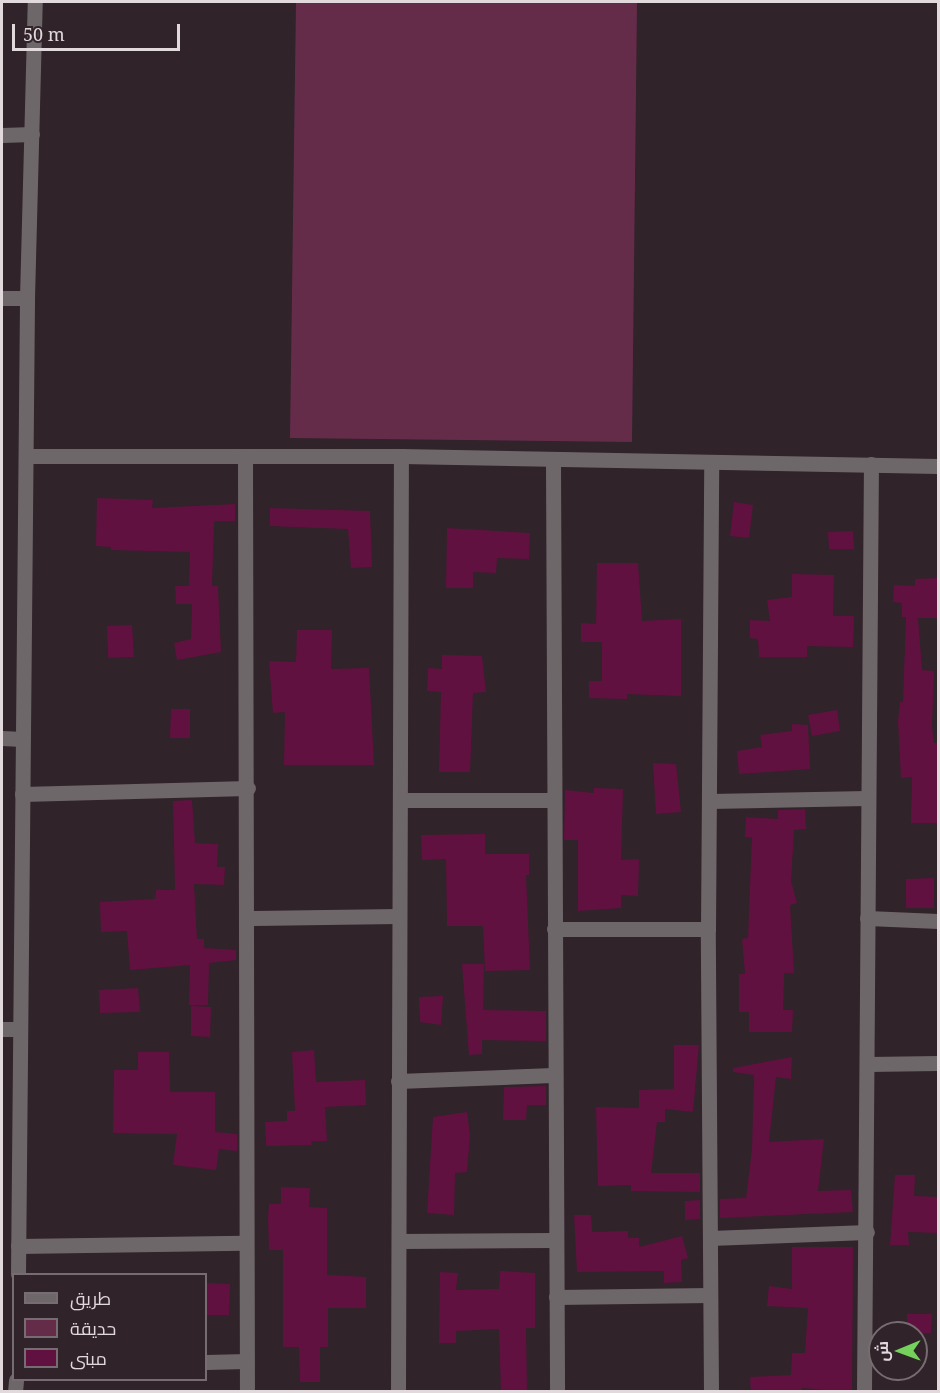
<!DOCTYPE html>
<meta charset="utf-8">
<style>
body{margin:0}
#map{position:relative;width:940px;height:1393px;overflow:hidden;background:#302329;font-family:"Noto Serif",Cairo,serif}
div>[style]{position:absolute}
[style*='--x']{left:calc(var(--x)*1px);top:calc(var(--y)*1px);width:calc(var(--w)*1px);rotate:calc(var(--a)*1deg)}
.green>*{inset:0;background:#652c4a}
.building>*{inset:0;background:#611140}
.minor>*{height:15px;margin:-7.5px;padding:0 7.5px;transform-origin:7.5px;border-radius:7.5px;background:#6e676a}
span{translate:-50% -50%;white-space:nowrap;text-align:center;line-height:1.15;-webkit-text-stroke:6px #302329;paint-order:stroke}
.frame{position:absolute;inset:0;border:3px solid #e2d9dd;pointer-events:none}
.legend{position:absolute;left:12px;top:1273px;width:195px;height:108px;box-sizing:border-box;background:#302329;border:2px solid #776c71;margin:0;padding:8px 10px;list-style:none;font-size:18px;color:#e2d9dd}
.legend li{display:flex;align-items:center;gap:12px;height:30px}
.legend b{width:30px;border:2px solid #776c71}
.north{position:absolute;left:868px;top:1321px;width:60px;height:60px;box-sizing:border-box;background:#302329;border:2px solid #776c71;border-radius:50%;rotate:269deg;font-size:16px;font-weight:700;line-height:24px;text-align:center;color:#e2d9dd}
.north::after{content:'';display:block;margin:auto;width:21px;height:27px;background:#74d25c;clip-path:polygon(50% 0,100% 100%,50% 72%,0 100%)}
.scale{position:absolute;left:12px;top:24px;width:168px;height:27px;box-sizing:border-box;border:3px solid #e2d9dd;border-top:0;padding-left:8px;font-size:18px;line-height:21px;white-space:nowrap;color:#e2d9dd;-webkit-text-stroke:4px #302329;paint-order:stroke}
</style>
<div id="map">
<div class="green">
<div style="clip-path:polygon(296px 2px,637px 2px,632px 442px,290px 438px)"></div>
</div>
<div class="building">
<div style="clip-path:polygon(97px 498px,153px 500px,152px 508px,235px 504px,235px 521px,214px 521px,212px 586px,218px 586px,221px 652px,177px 660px,174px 643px,191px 639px,192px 604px,176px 604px,175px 586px,189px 586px,190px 552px,111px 550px,111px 547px,96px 546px)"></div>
<div style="clip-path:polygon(734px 502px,753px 505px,749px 538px,730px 536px)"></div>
<div style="clip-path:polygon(270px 508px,370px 511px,372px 567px,351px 568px,348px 529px,270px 526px)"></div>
<div style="clip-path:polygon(447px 528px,530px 533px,529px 559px,497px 558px,496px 573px,473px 572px,473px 588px,446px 588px)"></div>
<div style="clip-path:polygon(853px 531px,854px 549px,829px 549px,828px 532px)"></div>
<div style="clip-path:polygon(597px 563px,638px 563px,642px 621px,681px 619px,681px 696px,627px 694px,627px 699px,589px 698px,589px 681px,602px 681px,602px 642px,581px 642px,581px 623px,596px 624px)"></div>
<div style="clip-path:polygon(792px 574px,834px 575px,833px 616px,854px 616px,853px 647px,807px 646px,807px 657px,759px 657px,758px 639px,750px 638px,750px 620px,770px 621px,767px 600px,792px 597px)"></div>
<div style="clip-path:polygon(939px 578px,939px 618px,918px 618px,922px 670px,934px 671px,932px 727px,934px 743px,939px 743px,939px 823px,911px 823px,912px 777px,901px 778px,898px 721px,900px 702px,903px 702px,906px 617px,909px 617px,902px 617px,902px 603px,893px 602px,894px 585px,915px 586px,915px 579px)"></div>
<div style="clip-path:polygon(132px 625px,134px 657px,108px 658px,107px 626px)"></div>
<div style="clip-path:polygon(297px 630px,332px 630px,331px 669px,369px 668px,374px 765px,284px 765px,285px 712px,273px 713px,269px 661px,296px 662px)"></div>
<div style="clip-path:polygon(442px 655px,482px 656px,486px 692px,473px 693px,470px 772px,439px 772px,441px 692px,427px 691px,428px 668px,442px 669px)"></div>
<div style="clip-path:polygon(171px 709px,190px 709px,190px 738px,170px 738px)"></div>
<div style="clip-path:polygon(837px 710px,840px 731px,812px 736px,808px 715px)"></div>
<div style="clip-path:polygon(792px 724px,808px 725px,810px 769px,739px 774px,737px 751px,762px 747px,760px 735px,792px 731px)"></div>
<div style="clip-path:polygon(653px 763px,676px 764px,681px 812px,656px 814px)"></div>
<div style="clip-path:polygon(594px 788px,623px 789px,621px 860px,639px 859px,638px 896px,621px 895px,621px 908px,578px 911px,578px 840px,564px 840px,565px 790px,594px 793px)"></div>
<div style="clip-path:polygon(192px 800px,195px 843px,218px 844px,217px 867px,225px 867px,224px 885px,194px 884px,197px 939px,204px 939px,204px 948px,236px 950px,236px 960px,209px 963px,208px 1005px,189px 1005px,190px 965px,130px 970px,127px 931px,101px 932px,100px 902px,155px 899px,156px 890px,175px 890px,173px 801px)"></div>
<div style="clip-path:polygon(805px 809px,806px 829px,794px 830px,791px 881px,797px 903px,790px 905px,794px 973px,784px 973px,783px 1010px,793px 1010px,792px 1032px,749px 1032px,749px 1012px,739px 1012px,739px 974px,745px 974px,742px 939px,748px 938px,752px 837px,745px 837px,746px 817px,778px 819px,778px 810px)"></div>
<div style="clip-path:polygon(485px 834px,485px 854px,529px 854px,529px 875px,526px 875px,530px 970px,485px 971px,483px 926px,447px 926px,446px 859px,422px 860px,421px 835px)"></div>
<div style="clip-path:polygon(934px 878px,934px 908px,906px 908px,906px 879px)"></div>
<div style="clip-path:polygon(462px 964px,484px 964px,483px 1010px,546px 1011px,546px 1041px,482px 1040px,482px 1054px,469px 1055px)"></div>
<div style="clip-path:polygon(138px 988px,140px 1012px,100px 1013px,99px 990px)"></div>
<div style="clip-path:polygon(443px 996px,441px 1025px,420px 1022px,419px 997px)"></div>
<div style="clip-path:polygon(191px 1006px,211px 1007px,210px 1037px,191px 1036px)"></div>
<div style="clip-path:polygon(674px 1045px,699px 1045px,693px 1112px,665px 1109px,665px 1122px,657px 1122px,651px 1173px,700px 1173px,700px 1192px,631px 1191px,631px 1185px,598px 1186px,596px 1107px,639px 1108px,639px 1090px,674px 1089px)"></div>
<div style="clip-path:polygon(314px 1050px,316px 1082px,365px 1080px,366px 1105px,325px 1107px,327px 1141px,311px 1141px,312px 1145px,266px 1146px,265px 1122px,287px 1121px,287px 1111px,295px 1111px,292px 1052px)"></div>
<div style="clip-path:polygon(138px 1052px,169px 1052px,170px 1092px,215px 1092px,215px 1132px,237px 1134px,237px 1151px,219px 1149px,216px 1170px,173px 1165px,177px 1134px,113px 1133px,114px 1070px,138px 1070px)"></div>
<div style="clip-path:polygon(792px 1057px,791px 1079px,776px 1077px,769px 1142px,824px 1139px,818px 1191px,851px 1190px,853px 1212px,720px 1218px,720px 1199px,746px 1198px,752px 1150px,754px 1075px,733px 1072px,733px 1068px)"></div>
<div style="clip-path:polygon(546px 1086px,546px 1105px,527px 1105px,526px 1120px,503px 1120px,504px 1087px)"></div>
<div style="clip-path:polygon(467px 1112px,470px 1135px,467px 1172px,455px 1173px,454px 1215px,427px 1213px,433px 1117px)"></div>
<div style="clip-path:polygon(895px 1175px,915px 1175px,914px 1196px,939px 1197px,939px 1233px,908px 1232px,909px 1245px,890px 1245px)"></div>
<div style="clip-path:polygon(281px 1187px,310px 1188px,309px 1207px,327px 1208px,327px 1275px,366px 1277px,366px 1308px,328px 1308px,328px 1347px,320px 1347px,320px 1382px,300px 1382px,299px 1347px,283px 1347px,283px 1250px,269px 1250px,268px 1216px,269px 1204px,281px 1204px)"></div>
<div style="clip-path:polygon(700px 1200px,700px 1219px,685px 1220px,685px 1201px)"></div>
<div style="clip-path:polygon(574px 1215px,591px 1215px,592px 1232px,628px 1231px,628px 1238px,639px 1238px,639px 1247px,682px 1236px,688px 1258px,681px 1260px,682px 1282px,664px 1283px,664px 1271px,577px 1272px)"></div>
<div style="clip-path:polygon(792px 1247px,853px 1247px,852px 1392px,802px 1388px,802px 1392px,751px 1392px,750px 1377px,791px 1375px,792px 1353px,805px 1353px,808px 1308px,767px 1306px,769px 1286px,792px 1289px)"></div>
<div style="clip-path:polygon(500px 1271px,535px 1273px,535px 1328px,526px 1328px,527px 1392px,501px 1392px,499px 1329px,456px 1331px,456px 1343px,439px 1343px,440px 1272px,458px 1273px,456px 1290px,499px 1289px)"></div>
<div style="clip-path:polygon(206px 1283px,230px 1284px,229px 1315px,206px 1315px)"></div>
<div style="clip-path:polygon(907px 1314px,932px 1314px,931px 1333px,907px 1333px)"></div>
</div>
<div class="minor">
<div style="--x:2;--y:135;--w:30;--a:-2"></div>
<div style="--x:2;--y:298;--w:25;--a:0"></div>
<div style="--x:26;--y:456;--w:375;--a:0"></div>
<div style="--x:401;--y:456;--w:537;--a:1.07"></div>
<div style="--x:245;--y:456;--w:936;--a:89.88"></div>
<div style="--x:553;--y:462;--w:930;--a:89.75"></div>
<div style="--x:2;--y:738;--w:20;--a:3"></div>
<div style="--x:22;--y:794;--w:226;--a:-1.5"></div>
<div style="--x:400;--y:800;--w:154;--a:0"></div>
<div style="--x:709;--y:801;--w:158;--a:-1.1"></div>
<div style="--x:247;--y:918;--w:151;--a:-0.8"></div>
<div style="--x:867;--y:918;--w:71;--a:2.4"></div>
<div style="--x:554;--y:929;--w:154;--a:0"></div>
<div style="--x:2;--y:1029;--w:18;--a:0"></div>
<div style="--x:868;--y:1064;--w:70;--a:-0.8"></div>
<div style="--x:398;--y:1081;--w:155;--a:-2.2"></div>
<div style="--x:710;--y:1238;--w:157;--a:-2.2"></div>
<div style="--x:399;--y:1241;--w:156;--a:-0.4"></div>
<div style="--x:18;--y:1246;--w:226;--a:-0.8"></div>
<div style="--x:18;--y:1274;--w:976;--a:-89.47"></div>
<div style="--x:27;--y:298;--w:296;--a:-88.5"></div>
<div style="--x:556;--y:1297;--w:154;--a:-0.7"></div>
<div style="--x:206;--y:1362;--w:40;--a:-1.4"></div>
<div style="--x:15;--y:1392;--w:12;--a:-85"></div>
<div style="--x:398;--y:1392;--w:936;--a:-89.82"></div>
<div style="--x:711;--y:1392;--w:463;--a:-90.4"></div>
<div style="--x:708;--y:929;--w:465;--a:-89.6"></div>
<div style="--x:864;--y:1392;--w:928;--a:-89.57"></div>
</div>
<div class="frame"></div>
<ul class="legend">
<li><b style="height:8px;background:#6e676a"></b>طريق</li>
<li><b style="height:16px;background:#652c4a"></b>حديقة</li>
<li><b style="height:16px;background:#611140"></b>مبنى</li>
</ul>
<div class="north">ش</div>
<div class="scale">50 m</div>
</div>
